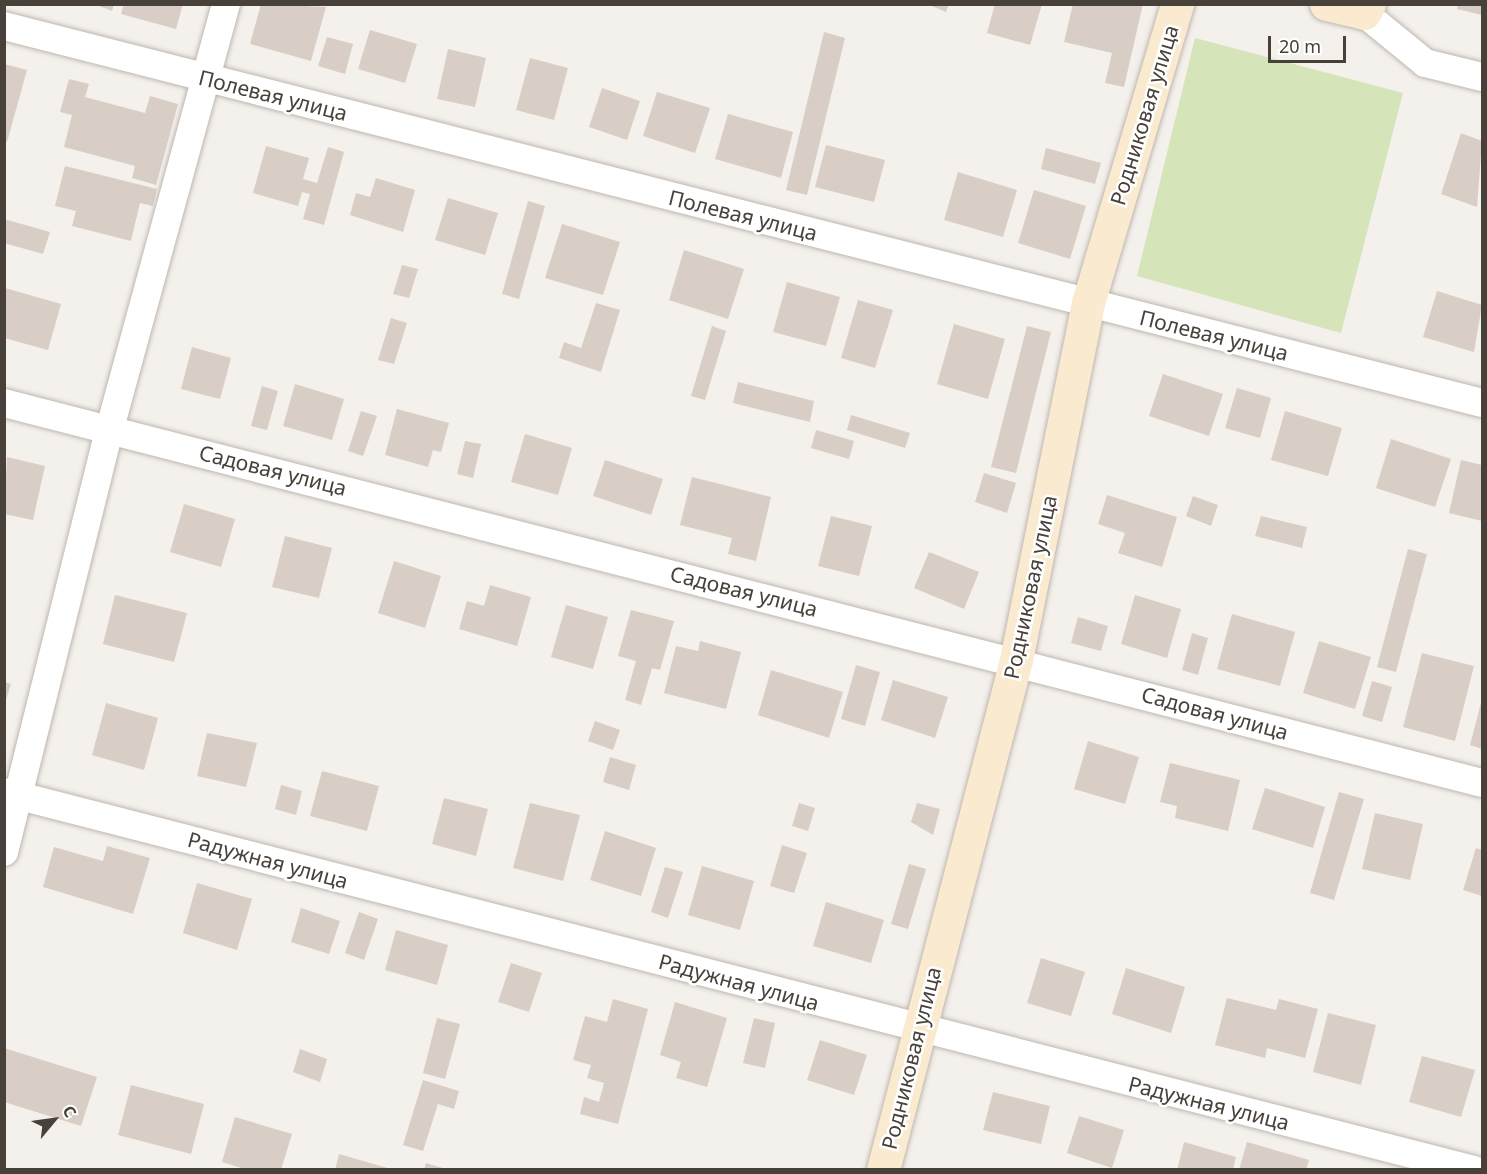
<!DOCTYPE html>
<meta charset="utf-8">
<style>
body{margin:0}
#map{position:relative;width:1487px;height:1174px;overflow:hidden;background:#f4f0ec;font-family:"Noto Sans",sans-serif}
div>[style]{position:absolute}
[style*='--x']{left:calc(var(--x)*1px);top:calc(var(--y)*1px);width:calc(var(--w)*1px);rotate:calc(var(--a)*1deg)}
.green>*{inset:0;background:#d6e4b9}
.building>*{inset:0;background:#d8cec5}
.roads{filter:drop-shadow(0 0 2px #bfb7af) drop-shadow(0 0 2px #bfb7af)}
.street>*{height:28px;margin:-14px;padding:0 14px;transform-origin:14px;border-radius:14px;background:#fff}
.secondary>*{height:33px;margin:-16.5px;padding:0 16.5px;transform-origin:16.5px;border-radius:16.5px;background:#f9ead0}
span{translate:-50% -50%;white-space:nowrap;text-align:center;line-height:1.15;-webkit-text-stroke:5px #fff;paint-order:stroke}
.street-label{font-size:21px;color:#48413a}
.frame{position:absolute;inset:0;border:6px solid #48413a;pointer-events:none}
.north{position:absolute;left:24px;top:1090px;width:60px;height:60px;-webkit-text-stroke:4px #fff;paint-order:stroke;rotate:61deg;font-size:16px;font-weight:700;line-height:24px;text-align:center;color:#48413a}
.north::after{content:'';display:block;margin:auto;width:21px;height:27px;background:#48413a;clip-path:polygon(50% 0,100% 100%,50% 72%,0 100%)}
.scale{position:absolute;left:1268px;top:36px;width:78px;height:27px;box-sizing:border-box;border:3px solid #48413a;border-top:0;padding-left:8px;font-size:18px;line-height:21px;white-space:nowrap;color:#48413a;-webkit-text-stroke:4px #fff;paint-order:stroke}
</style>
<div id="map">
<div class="green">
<div style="clip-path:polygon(1195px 38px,1403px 93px,1341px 333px,1137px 276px)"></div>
</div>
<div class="building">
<div style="clip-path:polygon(94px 4px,114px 4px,112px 11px)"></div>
<div style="clip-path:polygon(124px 4px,183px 4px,176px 29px,121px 14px)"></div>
<div style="clip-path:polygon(261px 4px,326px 7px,311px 61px,250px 44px)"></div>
<div style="clip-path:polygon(927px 4px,949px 4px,946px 12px)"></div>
<div style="clip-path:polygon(995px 4px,1042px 4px,1030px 45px,987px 33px)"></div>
<div style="clip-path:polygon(1073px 4px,1143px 4px,1124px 87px,1105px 83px,1112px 53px,1064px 42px)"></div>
<div style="clip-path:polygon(1458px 4px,1482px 4px,1482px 15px,1457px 9px)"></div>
<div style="clip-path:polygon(370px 30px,417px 44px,405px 83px,358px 69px)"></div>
<div style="clip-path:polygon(824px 32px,845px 38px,807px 195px,786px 190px)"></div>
<div style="clip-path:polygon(327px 37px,353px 44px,345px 74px,318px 66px)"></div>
<div style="clip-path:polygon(448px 49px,486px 58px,475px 107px,437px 99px)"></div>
<div style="clip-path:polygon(530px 58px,568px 68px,554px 120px,516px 110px)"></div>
<div style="clip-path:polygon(4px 64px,27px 70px,7px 142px,4px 142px)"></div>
<div style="clip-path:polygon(69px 79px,89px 84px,85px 97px,145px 113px,150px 96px,178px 104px,156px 185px,132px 178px,135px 166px,64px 147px,72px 115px,60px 112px)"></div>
<div style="clip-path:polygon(602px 88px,640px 101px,627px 140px,589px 127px)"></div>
<div style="clip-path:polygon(657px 92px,710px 108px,695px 153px,643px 136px)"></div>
<div style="clip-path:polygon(728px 114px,793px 132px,781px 178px,715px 159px)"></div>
<div style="clip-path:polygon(1461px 133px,1482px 141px,1477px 207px,1441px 194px)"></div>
<div style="clip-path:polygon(826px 145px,885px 160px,874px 202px,815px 187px)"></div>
<div style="clip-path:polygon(266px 146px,309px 158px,303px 179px,317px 183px,328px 147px,344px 152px,324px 225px,303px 219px,310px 194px,302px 192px,298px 206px,253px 193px)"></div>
<div style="clip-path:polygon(1046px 148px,1101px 163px,1095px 184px,1041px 169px)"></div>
<div style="clip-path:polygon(65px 166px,157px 189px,153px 206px,140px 203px,131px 241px,72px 226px,76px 211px,55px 206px)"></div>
<div style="clip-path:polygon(958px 172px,1017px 190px,1003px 237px,944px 220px)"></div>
<div style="clip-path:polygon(376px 178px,415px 190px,403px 232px,350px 215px,356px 193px,370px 197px)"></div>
<div style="clip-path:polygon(1034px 190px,1086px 206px,1070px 259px,1018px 243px)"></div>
<div style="clip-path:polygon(448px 198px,498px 213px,485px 255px,435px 240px)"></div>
<div style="clip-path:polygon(528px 201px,545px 206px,519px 299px,502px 294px)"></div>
<div style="clip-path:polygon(4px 219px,50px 232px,43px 254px,4px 243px)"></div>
<div style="clip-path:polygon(562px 224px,620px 242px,603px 295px,545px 278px)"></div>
<div style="clip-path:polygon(684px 250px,744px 269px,728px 319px,669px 300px)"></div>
<div style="clip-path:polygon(402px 265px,418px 269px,409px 298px,393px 294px)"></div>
<div style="clip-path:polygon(787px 282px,840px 297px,826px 346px,773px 332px)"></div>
<div style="clip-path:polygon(5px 288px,61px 304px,48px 350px,4px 338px)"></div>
<div style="clip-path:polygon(1437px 291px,1482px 305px,1474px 352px,1423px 337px)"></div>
<div style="clip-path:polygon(858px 300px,893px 310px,875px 368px,841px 358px)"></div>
<div style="clip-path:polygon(596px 303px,620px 310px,601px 372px,559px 358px,564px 342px,581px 348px)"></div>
<div style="clip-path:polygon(391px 318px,407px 323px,394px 364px,378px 360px)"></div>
<div style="clip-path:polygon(954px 324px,1005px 339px,988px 399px,937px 384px)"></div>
<div style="clip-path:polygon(712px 326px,726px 331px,705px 400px,691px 396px)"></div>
<div style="clip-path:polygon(1027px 326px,1051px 332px,1016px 473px,991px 467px)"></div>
<div style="clip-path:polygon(192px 347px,231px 358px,220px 399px,181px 389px)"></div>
<div style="clip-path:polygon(1163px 374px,1223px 394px,1209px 436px,1149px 416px)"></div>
<div style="clip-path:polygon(738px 382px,814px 401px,810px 422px,733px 403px)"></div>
<div style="clip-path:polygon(295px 384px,344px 399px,332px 440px,283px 426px)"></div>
<div style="clip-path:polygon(262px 386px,278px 391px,267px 430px,251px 426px)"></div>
<div style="clip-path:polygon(1237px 388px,1271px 398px,1260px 438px,1225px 428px)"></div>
<div style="clip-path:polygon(397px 409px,449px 423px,441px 452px,433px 450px,428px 467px,385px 455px)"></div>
<div style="clip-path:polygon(361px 411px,377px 416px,363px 456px,348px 451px)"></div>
<div style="clip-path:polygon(1285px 411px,1342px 428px,1328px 476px,1271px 460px)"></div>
<div style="clip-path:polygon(851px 415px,910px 433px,905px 448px,847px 430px)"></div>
<div style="clip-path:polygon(816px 430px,854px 441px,849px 459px,811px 448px)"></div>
<div style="clip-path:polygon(525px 434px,572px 448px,558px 495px,511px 482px)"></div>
<div style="clip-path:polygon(1391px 439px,1451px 459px,1435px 507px,1376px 488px)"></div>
<div style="clip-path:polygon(465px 441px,481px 444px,473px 478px,457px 474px)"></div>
<div style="clip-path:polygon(7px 457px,45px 466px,33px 520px,4px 514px)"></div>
<div style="clip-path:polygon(605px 460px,663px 479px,651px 515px,593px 496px)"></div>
<div style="clip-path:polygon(1461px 460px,1482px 465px,1482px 521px,1449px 513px)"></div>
<div style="clip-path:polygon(984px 473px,1016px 483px,1007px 513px,975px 502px)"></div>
<div style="clip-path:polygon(692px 477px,771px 497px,756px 561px,728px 554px,732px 538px,680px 525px)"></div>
<div style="clip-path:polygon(1107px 495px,1177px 517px,1162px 567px,1118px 553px,1125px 533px,1098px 524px)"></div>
<div style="clip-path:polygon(1193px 496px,1218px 505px,1211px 526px,1186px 516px)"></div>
<div style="clip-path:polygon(184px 504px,235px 519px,221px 567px,170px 552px)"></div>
<div style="clip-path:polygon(831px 516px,872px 526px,859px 576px,818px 566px)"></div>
<div style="clip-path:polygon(1261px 516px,1307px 527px,1302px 548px,1255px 536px)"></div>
<div style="clip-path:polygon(285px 536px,332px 548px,319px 598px,272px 587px)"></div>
<div style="clip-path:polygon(1408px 549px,1427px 554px,1396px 672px,1377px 667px)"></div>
<div style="clip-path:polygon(929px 552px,979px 572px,964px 609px,914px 588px)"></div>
<div style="clip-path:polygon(394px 561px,441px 576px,425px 628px,378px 613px)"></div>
<div style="clip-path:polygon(490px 585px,531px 597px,517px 646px,459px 629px,467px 601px,484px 606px)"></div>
<div style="clip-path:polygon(115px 595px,187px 613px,174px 662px,103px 644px)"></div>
<div style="clip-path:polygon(1135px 595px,1181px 609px,1167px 658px,1121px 644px)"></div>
<div style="clip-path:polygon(566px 605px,608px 617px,593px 669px,551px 657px)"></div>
<div style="clip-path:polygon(631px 610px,674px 621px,660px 670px,652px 668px,641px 705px,625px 700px,636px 661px,618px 656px)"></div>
<div style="clip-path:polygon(1232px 614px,1295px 632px,1280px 686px,1217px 669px)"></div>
<div style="clip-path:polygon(1078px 617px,1108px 626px,1101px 651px,1071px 643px)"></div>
<div style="clip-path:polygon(1192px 633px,1208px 638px,1198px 675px,1182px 670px)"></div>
<div style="clip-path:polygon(700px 641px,741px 652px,726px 709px,664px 693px,676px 646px,698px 651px)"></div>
<div style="clip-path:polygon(1319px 641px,1371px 657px,1355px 709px,1303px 693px)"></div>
<div style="clip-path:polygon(1422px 653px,1474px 666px,1455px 741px,1403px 727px)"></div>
<div style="clip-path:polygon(856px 665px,880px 672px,865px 726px,841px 719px)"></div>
<div style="clip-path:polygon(771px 670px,843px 692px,829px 738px,758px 715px)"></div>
<div style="clip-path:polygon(893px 680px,948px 697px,935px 738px,881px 720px)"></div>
<div style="clip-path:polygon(1372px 681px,1392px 687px,1382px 722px,1362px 716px)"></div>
<div style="clip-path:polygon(4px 682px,11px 684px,5px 703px,4px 703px)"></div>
<div style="clip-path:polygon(1482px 699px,1482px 749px,1470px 745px)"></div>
<div style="clip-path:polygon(106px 703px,158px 718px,144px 770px,92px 755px)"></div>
<div style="clip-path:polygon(595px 721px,620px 730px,613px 750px,588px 741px)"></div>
<div style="clip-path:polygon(207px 733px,257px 743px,246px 787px,197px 776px)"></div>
<div style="clip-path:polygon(1088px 741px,1139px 757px,1125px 804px,1074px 789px)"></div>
<div style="clip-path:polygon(610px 757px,636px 765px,629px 790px,603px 782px)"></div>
<div style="clip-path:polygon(1170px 763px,1240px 780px,1228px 831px,1175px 818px,1177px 806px,1160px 802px)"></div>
<div style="clip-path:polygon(322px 771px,379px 786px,367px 831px,310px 816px)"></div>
<div style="clip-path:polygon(281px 785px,302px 791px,296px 815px,275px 809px)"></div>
<div style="clip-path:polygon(1265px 788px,1325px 807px,1313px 848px,1252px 829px)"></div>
<div style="clip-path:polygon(1339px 792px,1364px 799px,1334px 900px,1310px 893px)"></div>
<div style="clip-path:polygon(444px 798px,488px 809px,476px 856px,432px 844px)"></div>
<div style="clip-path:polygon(530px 803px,580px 815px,563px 881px,513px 868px)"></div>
<div style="clip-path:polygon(799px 803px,815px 808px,808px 831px,792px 826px)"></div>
<div style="clip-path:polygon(917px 803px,940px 809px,933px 835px,911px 822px)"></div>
<div style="clip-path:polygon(1375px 813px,1423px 824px,1410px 880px,1362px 869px)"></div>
<div style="clip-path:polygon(605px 831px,656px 848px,641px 896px,590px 880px)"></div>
<div style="clip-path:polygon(782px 845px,807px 853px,794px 893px,770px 886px)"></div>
<div style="clip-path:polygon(107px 846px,150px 858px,133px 914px,43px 887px,54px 847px,103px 861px)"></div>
<div style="clip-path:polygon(1476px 848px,1482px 850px,1482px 896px,1463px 890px)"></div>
<div style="clip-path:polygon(909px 864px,926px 869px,908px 929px,891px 924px)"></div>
<div style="clip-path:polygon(702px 866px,754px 881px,740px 930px,688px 915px)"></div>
<div style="clip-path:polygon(665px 867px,683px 872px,668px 918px,651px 912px)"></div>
<div style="clip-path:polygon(197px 883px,252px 899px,237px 950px,183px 933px)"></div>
<div style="clip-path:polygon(826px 902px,884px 920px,871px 963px,813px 946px)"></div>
<div style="clip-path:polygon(301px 908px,340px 921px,329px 954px,291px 942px)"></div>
<div style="clip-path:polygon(359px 912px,378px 919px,364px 960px,345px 953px)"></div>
<div style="clip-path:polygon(396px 930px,448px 945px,437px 985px,385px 970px)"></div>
<div style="clip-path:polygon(1041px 958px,1085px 972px,1071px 1016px,1027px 1003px)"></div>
<div style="clip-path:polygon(511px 963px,542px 973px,529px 1012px,498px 1002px)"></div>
<div style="clip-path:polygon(1126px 968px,1185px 987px,1171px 1033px,1112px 1014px)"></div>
<div style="clip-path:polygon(1227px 998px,1276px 1010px,1279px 999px,1318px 1009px,1305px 1058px,1267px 1048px,1265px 1058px,1215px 1045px)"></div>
<div style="clip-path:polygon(613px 999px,648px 1009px,618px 1124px,580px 1114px,584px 1097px,599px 1102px,604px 1083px,587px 1078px,591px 1065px,573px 1060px,585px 1016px,607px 1022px)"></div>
<div style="clip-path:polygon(675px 1002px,727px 1018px,707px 1087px,676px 1078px,681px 1062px,660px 1055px)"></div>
<div style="clip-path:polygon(1328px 1013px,1376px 1025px,1361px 1085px,1313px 1072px)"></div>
<div style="clip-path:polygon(437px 1018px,460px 1024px,445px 1079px,423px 1073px)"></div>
<div style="clip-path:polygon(754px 1018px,775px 1023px,765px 1068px,743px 1063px)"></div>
<div style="clip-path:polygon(820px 1040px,867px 1055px,854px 1095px,807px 1080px)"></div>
<div style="clip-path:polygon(4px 1048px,97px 1077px,81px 1126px,4px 1102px)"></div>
<div style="clip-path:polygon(300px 1049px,327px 1059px,320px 1082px,293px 1072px)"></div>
<div style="clip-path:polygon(1422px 1056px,1475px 1070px,1461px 1117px,1409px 1102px)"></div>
<div style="clip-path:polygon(423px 1080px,459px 1091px,454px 1109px,438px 1104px,423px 1151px,403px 1145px)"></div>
<div style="clip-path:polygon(131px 1085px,204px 1104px,191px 1154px,118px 1135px)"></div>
<div style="clip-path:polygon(993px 1092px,1050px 1106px,1041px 1144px,983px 1130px)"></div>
<div style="clip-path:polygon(1079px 1116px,1124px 1130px,1112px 1168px,1067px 1153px)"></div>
<div style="clip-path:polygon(235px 1117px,292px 1134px,281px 1170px,248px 1170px,222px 1162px)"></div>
<div style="clip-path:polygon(1184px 1142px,1236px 1157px,1233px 1170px,1177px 1170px)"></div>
<div style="clip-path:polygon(1247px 1142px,1309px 1160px,1306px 1170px,1239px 1170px)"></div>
<div style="clip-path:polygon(339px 1154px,391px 1169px,391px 1170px,335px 1170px)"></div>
<div style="clip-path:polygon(426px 1163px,446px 1169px,446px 1170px,424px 1170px)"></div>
</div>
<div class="roads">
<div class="street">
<div style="--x:1364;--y:13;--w:79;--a:39.3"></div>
<div style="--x:1425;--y:63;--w:59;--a:13.8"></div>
<div style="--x:4;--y:26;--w:1525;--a:14.31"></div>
<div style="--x:4;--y:403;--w:1526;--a:14.42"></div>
<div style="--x:4;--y:792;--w:1518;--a:14.42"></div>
<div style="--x:4;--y:852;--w:437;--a:-76"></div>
<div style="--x:110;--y:428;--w:440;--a:-74.7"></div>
</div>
<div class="secondary">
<div style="--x:1326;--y:4;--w:39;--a:13"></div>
<div style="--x:1364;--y:13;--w:10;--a:-61"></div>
<div style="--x:883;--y:1170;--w:527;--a:-75.38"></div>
<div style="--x:1016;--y:660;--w:364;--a:-78.6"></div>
<div style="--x:1088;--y:303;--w:312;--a:-73.4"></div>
</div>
</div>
<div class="street-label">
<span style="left:273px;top:95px;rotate:14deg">Полевая улица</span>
<span style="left:1144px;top:115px;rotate:-73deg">Родниковая улица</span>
<span style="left:743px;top:215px;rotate:14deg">Полевая улица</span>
<span style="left:1214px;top:335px;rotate:14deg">Полевая улица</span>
<span style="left:273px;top:470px;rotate:14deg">Садовая улица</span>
<span style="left:1030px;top:587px;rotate:-78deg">Родниковая улица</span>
<span style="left:744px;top:591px;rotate:14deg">Садовая улица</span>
<span style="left:1215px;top:713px;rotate:15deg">Садовая улица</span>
<span style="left:268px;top:860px;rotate:15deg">Радужная улица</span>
<span style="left:739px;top:982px;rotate:15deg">Радужная улица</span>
<span style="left:911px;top:1058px;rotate:-76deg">Родниковая улица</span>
<span style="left:1209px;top:1103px;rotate:14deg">Радужная улица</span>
</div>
<div class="frame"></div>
<div class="north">С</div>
<div class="scale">20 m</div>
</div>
